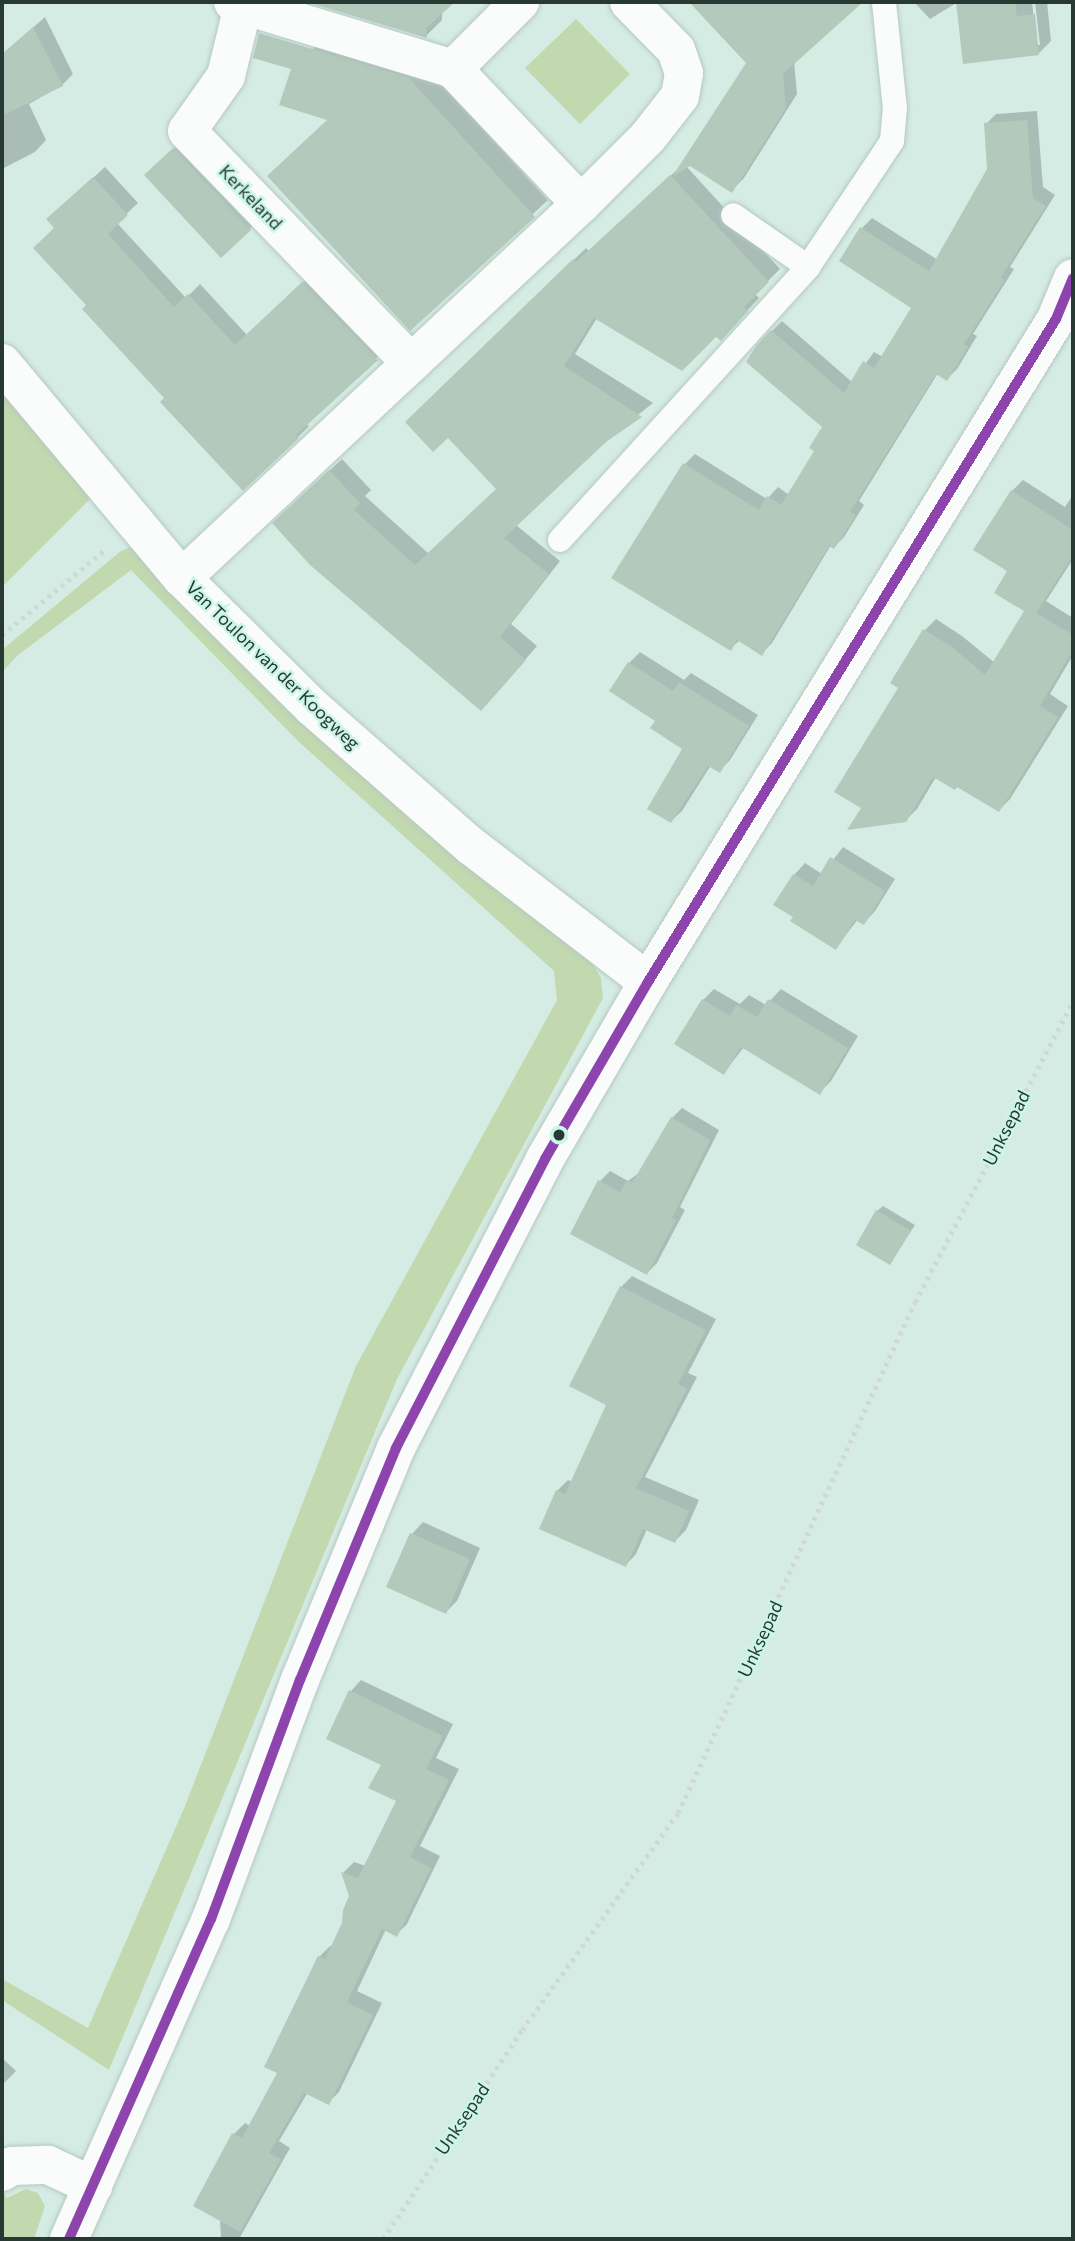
<!DOCTYPE html>
<style>
body{margin:0}
#map{position:relative;width:1075px;height:2241px;overflow:hidden;background:#d5ece4;font-family:Commissioner,sans-serif}
div>[style]{position:absolute}
[style*='--x']{left:calc(var(--x)*1px);top:calc(var(--y)*1px);width:calc(var(--w)*1px);rotate:calc(var(--a)*1deg)}
.green>*{inset:0;background:#c2d8af}
.shadow>*{inset:0;background:#0003}
.building>*{inset:0;background:#b2c9bb}
.path>*{height:4.5px;margin-top:-2.25px;transform-origin:0;background:repeating-linear-gradient(90deg,#d0d7d5 0 3.5px,transparent 0 8.5px)}
.roads{filter:drop-shadow(0 0 2px #b6c8c2) drop-shadow(0 0 2px #b6c8c2)}
.lane>*{height:24px;margin:-12px;padding:0 12px;transform-origin:12px;border-radius:12px;background:#f9fcfb}
.street>*{height:38px;margin:-19px;padding:0 19px;transform-origin:19px;border-radius:19px;background:#f9fcfb}
.secondary>*{height:38px;margin:-19px;padding:0 19px;transform-origin:19px;border-radius:19px;background:#f9fcfb}
.bus-1>*{height:10px;margin:-5px;padding:0 5px;transform-origin:5px;border-radius:5px;background:#8e44ad}
.dots>*{width:19px;height:19px;translate:-50% -50%;box-sizing:border-box;border:4px solid #cbf6e7;border-radius:50%}
span{translate:-50% -50%;white-space:nowrap;text-align:center;line-height:1.15;-webkit-text-stroke:5px #cbf6e7;paint-order:stroke}
.street-label{font-size:18px;color:#283934}
.frame{position:absolute;inset:0;border:4px solid #283934;pointer-events:none}
</style>
<div id="map">
<div class="green">
<div style="clip-path:polygon(576px 19px,630px 74px,580px 124px,525px 68px)"></div>
<div style="clip-path:polygon(2px 392px,91px 498px,2px 587px)"></div>
<div style="clip-path:polygon(131px 547px,337px 755px,592px 963px,601px 978px,603px 998px,397px 1379px,109px 2070px,2px 2000px,2px 1979px,88px 2028px,185px 1806px,356px 1366px,557px 1000px,554px 971px,299px 742px,131px 570px,18px 655px,2px 672px,2px 650px,121px 551px)"></div>
<div style="clip-path:polygon(2px 2189px,7px 2198px,26px 2189px,38px 2193px,45px 2206px,34px 2239px,2px 2239px)"></div>
</div>
<div class="shadow">
<div style="clip-path:polygon(367px 2px,452px 2px,442px 12px,442px 20px,426px 36px,354px 14px)"></div>
<div style="clip-path:polygon(691px 2px,860px 2px,794px 61px,797px 94px,744px 178px,732px 190px,690px 164px,686px 166px,780px 269px,755px 294px,759px 298px,733px 326px,716px 334px,597px 318px,575px 354px,653px 403px,605px 441px,516px 525px,560px 561px,511px 624px,537px 646px,493px 697px,287px 511px,342px 459px,371px 490px,365px 496px,429px 554px,498px 489px,448px 435px,407px 422px,586px 248px,589px 251px,681px 166px,748px 63px)"></div>
<div style="clip-path:polygon(914px 2px,1032px 2px,1037px 45px,1040px 45px,1035px 2px,1047px 2px,1051px 41px,1039px 53px,958px 2px,930px 19px)"></div>
<div style="clip-path:polygon(45px 17px,73px 74px,62px 85px,29px 104px,46px 140px,35px 152px,2px 169px,2px 55px)"></div>
<div style="clip-path:polygon(329px 35px,424px 64px,548px 200px,410px 328px,269px 176px,329px 119px,308px 53px)"></div>
<div style="clip-path:polygon(1037px 111px,1043px 187px,1055px 195px,1010px 267px,1014px 269px,973px 334px,977px 336px,957px 369px,947px 379px,938px 373px,859px 501px,864px 505px,844px 537px,834px 547px,831px 545px,772px 643px,762px 653px,740px 640px,731px 648px,613px 577px,685px 464px,695px 454px,767px 499px,778px 487px,789px 495px,816px 450px,824px 427px,772px 331px,782px 321px,852px 382px,874px 352px,883px 357px,913px 307px,862px 228px,872px 218px,938px 260px,989px 170px,986px 124px,996px 114px)"></div>
<div style="clip-path:polygon(179px 144px,255px 224px,221px 256px,146px 175px)"></div>
<div style="clip-path:polygon(105px 167px,138px 203px,117px 223px,186px 298px,200px 284px,247px 335px,314px 272px,387px 348px,306px 424px,309px 426px,298px 437px,167px 398px,89px 305px,56px 228px,59px 209px)"></div>
<div style="clip-path:polygon(1023px 480px,1065px 507px,1073px 495px,1073px 559px,1046px 601px,1073px 618px,1073px 655px,1050px 694px,1068px 706px,1010px 799px,999px 810px,958px 785px,936px 777px,917px 809px,905px 821px,863px 808px,900px 687px,925px 630px,936px 619px,962px 636px,995px 663px,1027px 610px,1010px 571px,1012px 491px)"></div>
<div style="clip-path:polygon(640px 652px,684px 680px,691px 673px,758px 715px,730px 760px,720px 770px,711px 765px,682px 811px,671px 821px,684px 749px,657px 721px,629px 663px)"></div>
<div style="clip-path:polygon(843px 847px,895px 879px,875px 911px,864px 923px,858px 919px,836px 948px,794px 875px,805px 863px,822px 874px)"></div>
<div style="clip-path:polygon(714px 989px,740px 1004px,749px 995px,766px 1005px,781px 989px,858px 1036px,831px 1081px,819px 1093px,744px 1047px,724px 1073px,703px 1000px)"></div>
<div style="clip-path:polygon(682px 1108px,719px 1130px,680px 1207px,685px 1210px,657px 1263px,647px 1273px,600px 1181px,610px 1171px,628px 1181px,640px 1172px,672px 1118px)"></div>
<div style="clip-path:polygon(883px 1206px,915px 1225px,890px 1263px,877px 1211px)"></div>
<div style="clip-path:polygon(632px 1276px,716px 1319px,688px 1373px,697px 1377px,645px 1477px,699px 1500px,686px 1530px,675px 1541px,647px 1529px,636px 1554px,626px 1565px,541px 1528px,557px 1491px,568px 1480px,573px 1482px,608px 1404px,571px 1385px,621px 1287px)"></div>
<div style="clip-path:polygon(423px 1522px,480px 1548px,457px 1601px,446px 1612px,389px 1586px,412px 1534px)"></div>
<div style="clip-path:polygon(361px 1680px,453px 1724px,436px 1758px,459px 1769px,420px 1846px,440px 1856px,407px 1924px,396px 1935px,386px 1929px,357px 1991px,382px 2003px,339px 2092px,328px 2103px,308px 2092px,279px 2141px,290px 2148px,239px 2239px,221px 2239px,220px 2219px,195px 2205px,234px 2134px,245px 2123px,250px 2126px,280px 2073px,319px 1957px,330px 1946px,333px 1947px,344px 1924px,351px 1896px,343px 1873px,354px 1862px,366px 1866px,399px 1801px,383px 1764px,328px 1738px,351px 1691px)"></div>
<div style="clip-path:polygon(2px 2058px,16px 2071px,2px 2085px)"></div>
</div>
<div class="building">
<div style="clip-path:polygon(307px 2px,455px 2px,426px 28px,427px 38px)"></div>
<div style="clip-path:polygon(689px 2px,863px 2px,783px 74px,786px 108px,732px 193px,690px 166px,672px 177px,769px 282px,744px 307px,748px 311px,721px 341px,716px 337px,682px 371px,594px 318px,564px 366px,642px 417px,606px 442px,504px 538px,549px 574px,500px 637px,526px 660px,481px 711px,310px 565px,272px 523px,329px 470px,360px 503px,354px 510px,415px 565px,496px 489px,448px 438px,433px 452px,405px 422px,573px 259px,576px 262px,670px 175px,672px 177px,746px 63px)"></div>
<div style="clip-path:polygon(956px 2px,1015px 2px,1017px 16px,1035px 14px,1039px 55px,963px 64px)"></div>
<div style="clip-path:polygon(33px 27px,63px 86px,2px 116px,2px 54px)"></div>
<div style="clip-path:polygon(259px 33px,409px 78px,535px 217px,410px 331px,267px 176px,327px 120px,279px 105px,291px 69px,253px 58px)"></div>
<div style="clip-path:polygon(1027px 120px,1033px 198px,1046px 206px,1001px 277px,1005px 280px,964px 344px,968px 347px,947px 381px,936px 374px,850px 512px,856px 515px,834px 549px,829px 546px,762px 656px,737px 640px,731px 651px,611px 578px,683px 463px,759px 510px,767px 496px,781px 505px,814px 451px,809px 448px,822px 427px,746px 362px,756px 346px,771px 330px,844px 393px,863px 361px,874px 368px,911px 308px,839px 261px,860px 227px,929px 271px,987px 169px,984px 123px)"></div>
<div style="clip-path:polygon(173px 148px,251px 230px,221px 258px,144px 175px)"></div>
<div style="clip-path:polygon(93px 177px,128px 215px,108px 234px,174px 307px,188px 294px,235px 345px,302px 282px,378px 360px,296px 435px,299px 438px,243px 491px,160px 402px,164px 398px,82px 309px,86px 305px,33px 248px,54px 228px,46px 219px)"></div>
<div style="clip-path:polygon(1011px 490px,1073px 530px,1073px 555px,1036px 613px,1073px 635px,1073px 650px,1040px 706px,1058px 717px,999px 812px,957px 787px,955px 790px,933px 777px,906px 822px,847px 830px,861px 808px,834px 792px,898px 688px,890px 683px,923px 629px,951px 646px,985px 675px,1024px 611px,994px 593px,1007px 571px,973px 550px)"></div>
<div style="clip-path:polygon(628px 662px,673px 691px,679px 682px,749px 726px,720px 773px,708px 766px,671px 823px,647px 809px,682px 749px,650px 728px,655px 721px,609px 691px)"></div>
<div style="clip-path:polygon(830px 857px,885px 891px,864px 925px,855px 920px,836px 950px,790px 921px,793px 917px,773px 905px,793px 874px,813px 886px)"></div>
<div style="clip-path:polygon(702px 999px,730px 1016px,736px 1005px,757px 1017px,768px 999px,848px 1048px,820px 1095px,741px 1047px,724px 1075px,674px 1044px)"></div>
<div style="clip-path:polygon(671px 1117px,710px 1140px,672px 1218px,676px 1220px,647px 1275px,570px 1234px,598px 1180px,620px 1192px,627px 1180px,632px 1183px)"></div>
<div style="clip-path:polygon(876px 1210px,911px 1231px,890px 1265px,856px 1245px)"></div>
<div style="clip-path:polygon(620px 1286px,706px 1330px,678px 1384px,687px 1389px,636px 1488px,689px 1511px,675px 1543px,643px 1529px,626px 1567px,539px 1529px,556px 1490px,565px 1494px,606px 1405px,569px 1386px)"></div>
<div style="clip-path:polygon(410px 1533px,470px 1559px,446px 1614px,386px 1587px)"></div>
<div style="clip-path:polygon(349px 1690px,443px 1736px,426px 1769px,449px 1780px,410px 1857px,431px 1868px,397px 1937px,382px 1929px,347px 2002px,373px 2015px,329px 2105px,304px 2093px,269px 2153px,281px 2159px,240px 2232px,193px 2206px,232px 2133px,242px 2138px,277px 2073px,264px 2067px,318px 1956px,325px 1959px,342px 1923px,343px 1910px,349px 1896px,341px 1872px,358px 1878px,396px 1801px,368px 1788px,381px 1765px,326px 1739px)"></div>
</div>
<div class="path">
<div style="--x:2;--y:635;--w:135;--a:-39.6"></div>
<div style="--x:383;--y:2239;--w:251;--a:-56.4"></div>
<div style="--x:522;--y:2030;--w:267;--a:-54.3"></div>
<div style="--x:678;--y:1813;--w:563;--a:-65.12"></div>
<div style="--x:915;--y:1302;--w:340;--a:-62.3"></div>
</div>
<div class="roads">
<div class="lane">
<div style="--x:808;--y:267;--w:151;--a:-56.3"></div>
<div style="--x:892;--y:141;--w:32;--a:-85"></div>
<div style="--x:895;--y:109;--w:107;--a:-95.9"></div>
<div style="--x:560;--y:540;--w:369;--a:-47.7"></div>
<div style="--x:808;--y:267;--w:91;--a:-145.3"></div>
</div>
<div class="street">
<div style="--x:233;--y:2;--w:230;--a:16.9"></div>
<div style="--x:453;--y:69;--w:186;--a:46.5"></div>
<div style="--x:243;--y:6;--w:72;--a:103.7"></div>
<div style="--x:226;--y:76;--w:67;--a:125.3"></div>
<div style="--x:187;--y:131;--w:322;--a:46"></div>
<div style="--x:453;--y:69;--w:95;--a:-45"></div>
<div style="--x:182;--y:578;--w:547;--a:-43.15"></div>
<div style="--x:581;--y:204;--w:95;--a:-45"></div>
<div style="--x:648;--y:137;--w:52;--a:-52"></div>
<div style="--x:680;--y:96;--w:23;--a:-80"></div>
<div style="--x:684;--y:73;--w:24;--a:-109"></div>
<div style="--x:676;--y:50;--w:67;--a:-134.4"></div>
<div style="--x:2;--y:2172;--w:12;--a:-31"></div>
<div style="--x:12;--y:2166;--w:36;--a:-2"></div>
<div style="--x:48;--y:2165;--w:50;--a:25"></div>
</div>
<div class="secondary">
<div style="--x:2;--y:363;--w:280;--a:50.1"></div>
<div style="--x:182;--y:578;--w:183;--a:44.8"></div>
<div style="--x:312;--y:707;--w:211;--a:41.2"></div>
<div style="--x:471;--y:846;--w:223;--a:37.5"></div>
<div style="--x:69;--y:2239;--w:350;--a:-66.1"></div>
<div style="--x:211;--y:1919;--w:255;--a:-69.6"></div>
<div style="--x:300;--y:1680;--w:251;--a:-67.5"></div>
<div style="--x:396;--y:1448;--w:325;--a:-62.7"></div>
<div style="--x:545;--y:1159;--w:205;--a:-59.8"></div>
<div style="--x:648;--y:982;--w:778;--a:-58.39"></div>
<div style="--x:1056;--y:319;--w:44;--a:-67.5"></div>
</div>
</div>
<div class="bus-1">
<div style="--x:69;--y:2239;--w:350;--a:-66.1"></div>
<div style="--x:211;--y:1919;--w:255;--a:-69.6"></div>
<div style="--x:300;--y:1680;--w:251;--a:-67.5"></div>
<div style="--x:396;--y:1448;--w:325;--a:-62.7"></div>
<div style="--x:545;--y:1159;--w:205;--a:-59.8"></div>
<div style="--x:648;--y:982;--w:778;--a:-58.39"></div>
<div style="--x:1056;--y:319;--w:44;--a:-67.5"></div>
</div>
<div class="dots">
<div style="left:559px;top:1135px;background:#283934"></div>
</div>
<div class="street-label">
<span style="left:251px;top:197px;rotate:46deg">Kerkeland</span>
<span style="left:273px;top:665px;rotate:44deg">Van Toulon van der Koogweg</span>
<span style="left:1006px;top:1128px;rotate:-63deg">Unksepad</span>
<span style="left:760px;top:1639px;rotate:-65deg">Unksepad</span>
<span style="left:462px;top:2119px;rotate:-56deg">Unksepad</span>
</div>
<div class="frame"></div>
</div>
